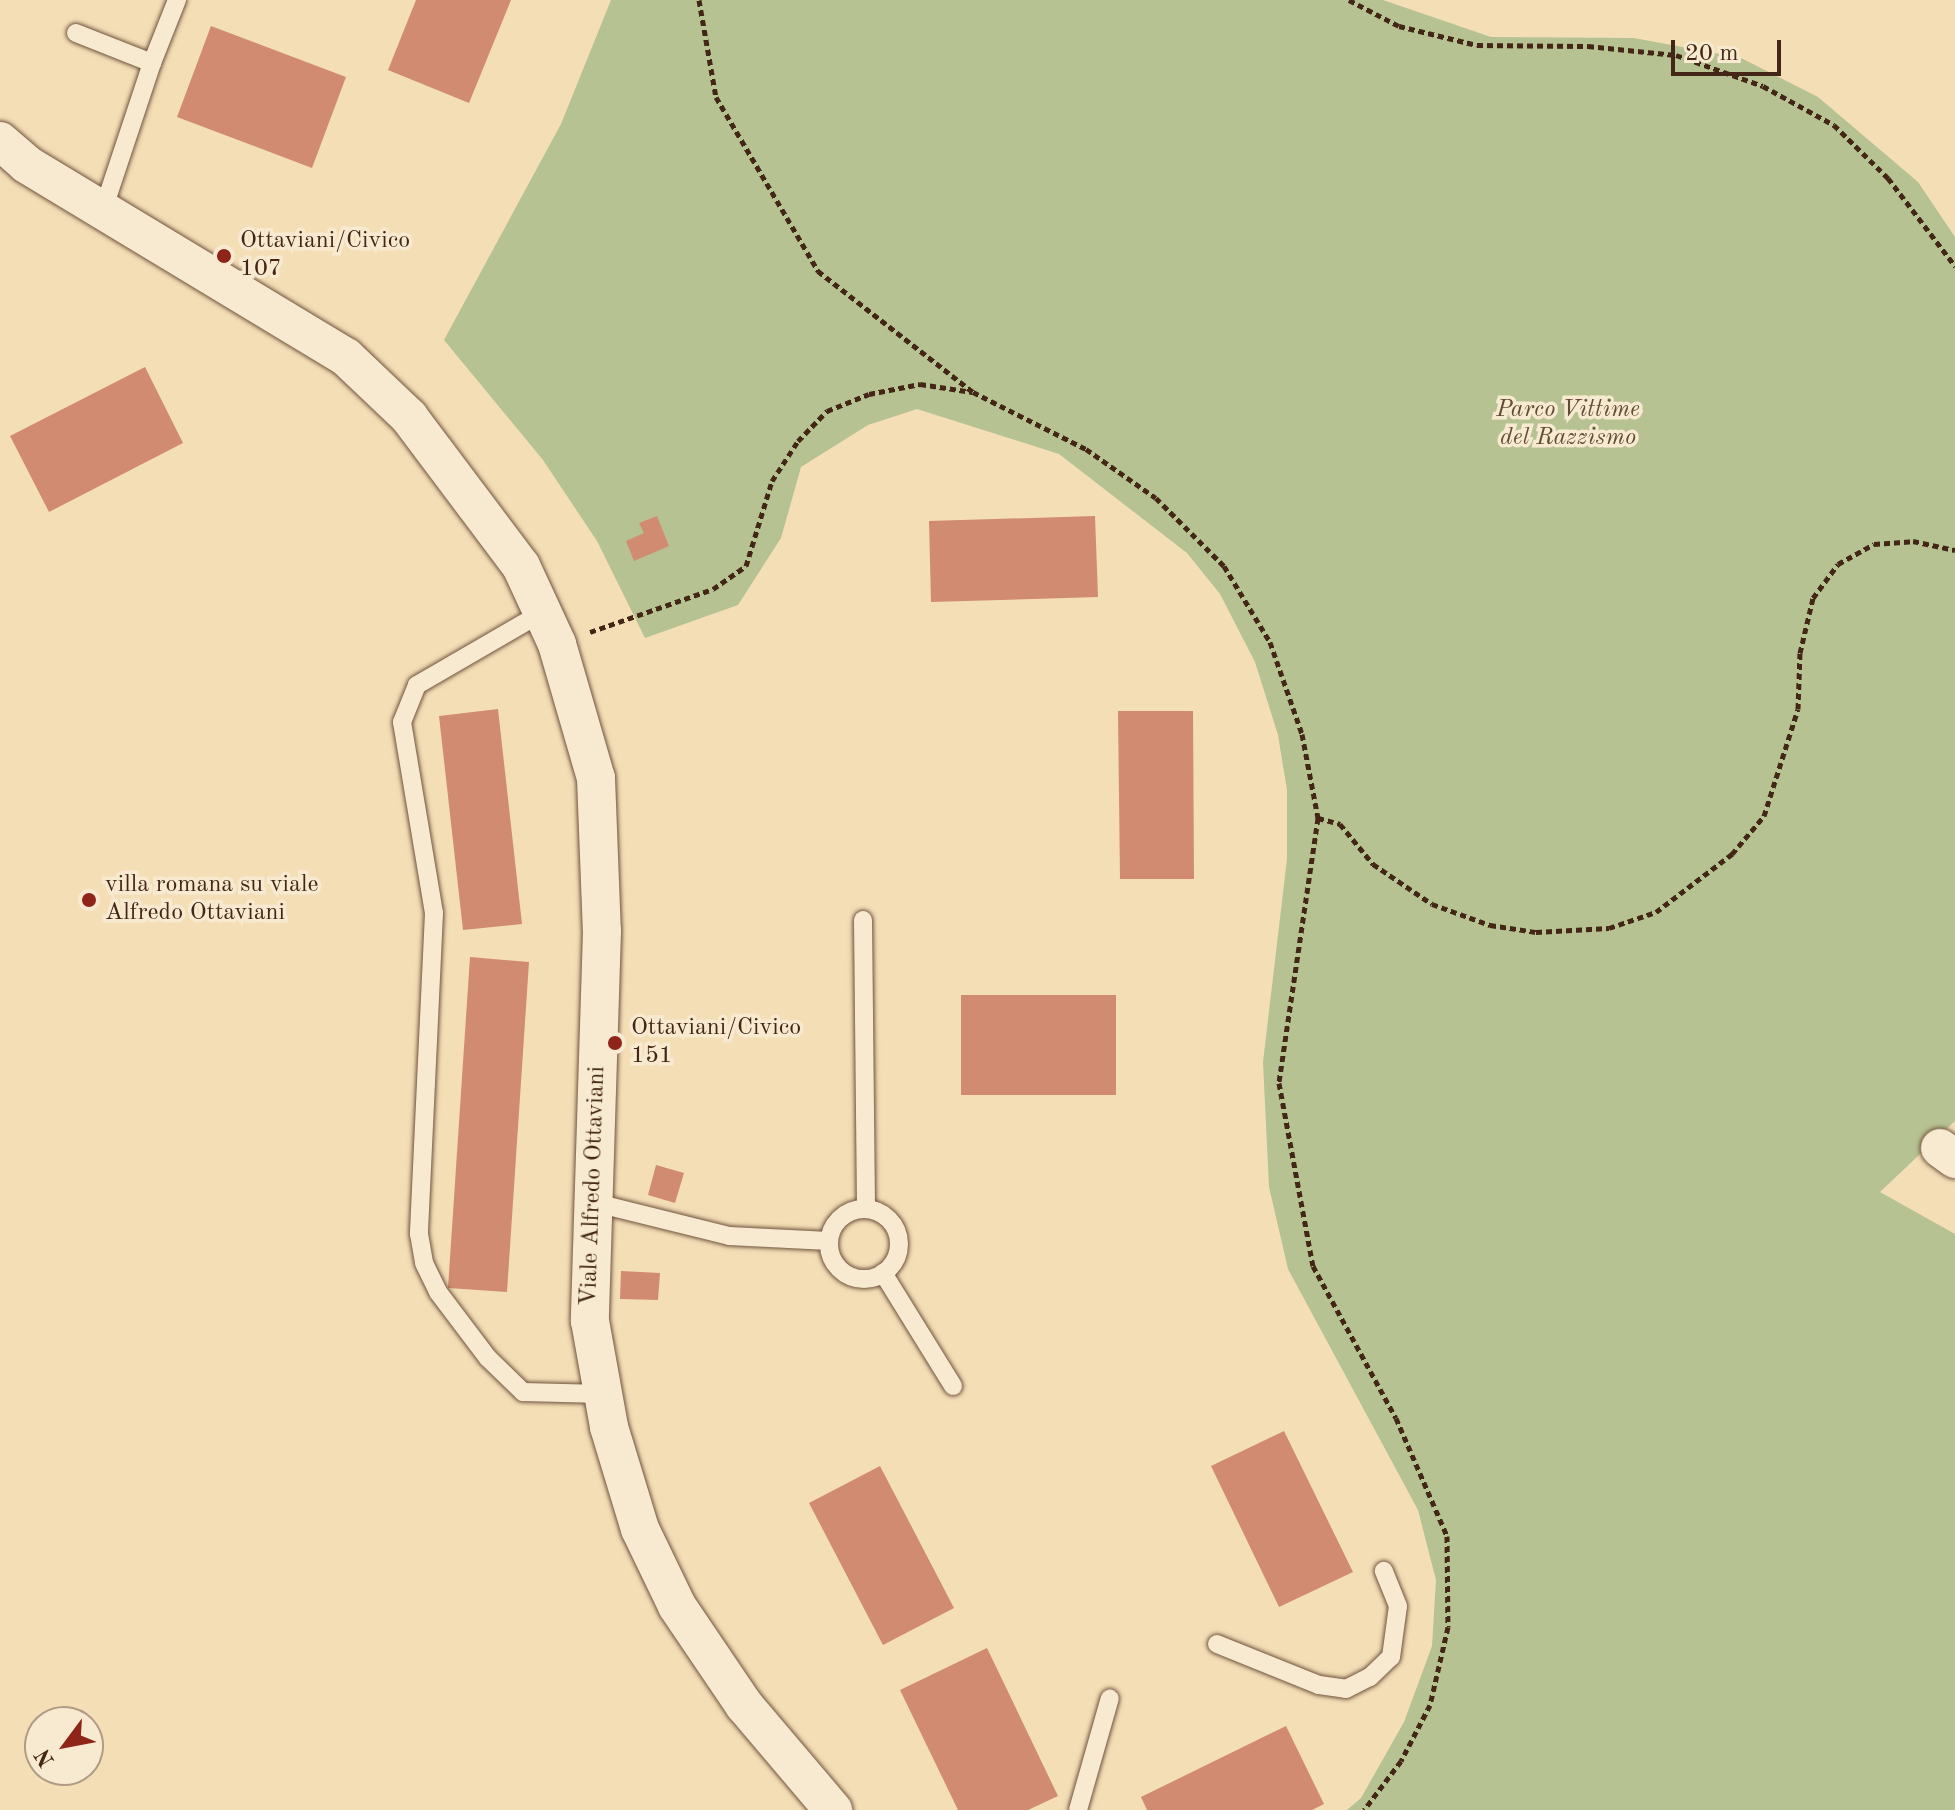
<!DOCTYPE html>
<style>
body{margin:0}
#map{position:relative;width:1955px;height:1810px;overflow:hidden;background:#f4deb6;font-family:"Old Standard TT",serif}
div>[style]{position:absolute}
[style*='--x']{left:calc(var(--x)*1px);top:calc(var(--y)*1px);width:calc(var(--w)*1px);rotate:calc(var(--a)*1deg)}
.green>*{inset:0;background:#b6c292}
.building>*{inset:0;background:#d08b70}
.path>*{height:5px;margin-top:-2.5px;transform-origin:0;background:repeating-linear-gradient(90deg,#432615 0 6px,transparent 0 10px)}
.roads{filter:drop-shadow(0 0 2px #6f543d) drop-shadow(0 0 2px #6f543d)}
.service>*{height:18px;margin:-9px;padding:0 9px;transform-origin:9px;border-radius:9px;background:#f8ead0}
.service>.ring{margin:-9px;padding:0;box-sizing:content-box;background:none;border:18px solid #f8ead0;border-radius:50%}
.minor>*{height:38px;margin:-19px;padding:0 19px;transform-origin:19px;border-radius:19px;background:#f8ead0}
.dots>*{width:22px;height:22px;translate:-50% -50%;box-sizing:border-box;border:4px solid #f8ead0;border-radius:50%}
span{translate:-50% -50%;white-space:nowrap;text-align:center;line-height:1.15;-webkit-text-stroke:7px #f8ead0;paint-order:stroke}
.poi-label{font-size:24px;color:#432615}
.left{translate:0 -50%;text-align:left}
.park-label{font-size:24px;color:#604d34;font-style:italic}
.street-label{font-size:24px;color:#432615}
.north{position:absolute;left:24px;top:1706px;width:80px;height:80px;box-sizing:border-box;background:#f8ead0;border:2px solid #b09c85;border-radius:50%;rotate:238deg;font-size:22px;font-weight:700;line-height:32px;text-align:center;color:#432615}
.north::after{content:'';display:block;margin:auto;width:28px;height:36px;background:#8f2418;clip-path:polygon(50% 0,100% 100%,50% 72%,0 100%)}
.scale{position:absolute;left:1671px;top:40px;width:110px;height:36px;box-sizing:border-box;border:4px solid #432615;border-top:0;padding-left:10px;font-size:24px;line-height:28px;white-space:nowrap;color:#432615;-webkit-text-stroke:6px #f8ead0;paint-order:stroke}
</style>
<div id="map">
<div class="green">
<div style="clip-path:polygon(611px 0,1383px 0,1491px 37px,1634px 38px,1741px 58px,1818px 97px,1918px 182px,1955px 237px,1955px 1121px,1880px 1192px,1955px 1234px,1955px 1810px,1347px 1810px,1361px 1798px,1404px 1722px,1432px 1646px,1436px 1580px,1418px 1510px,1288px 1269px,1269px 1187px,1263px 1062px,1287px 859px,1287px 790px,1278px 735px,1255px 662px,1220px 594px,1187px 553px,1059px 454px,917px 409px,868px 425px,801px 467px,781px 538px,738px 605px,645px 638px,597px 541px,543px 460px,444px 340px,561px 124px)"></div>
</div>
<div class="building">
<div style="clip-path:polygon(416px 0,511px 0,469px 103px,388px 70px)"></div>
<div style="clip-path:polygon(211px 26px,346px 77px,312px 168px,177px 117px)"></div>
<div style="clip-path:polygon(145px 367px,183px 443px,49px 512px,10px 436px)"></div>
<div style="clip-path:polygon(657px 516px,669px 546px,634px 561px,626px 541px,644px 533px,639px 523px)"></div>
<div style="clip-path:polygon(1095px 516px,1098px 597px,931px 602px,929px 521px)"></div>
<div style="clip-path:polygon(498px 709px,522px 924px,463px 930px,439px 716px)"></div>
<div style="clip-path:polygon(1118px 711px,1193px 711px,1194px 879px,1120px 879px)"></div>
<div style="clip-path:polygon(470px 957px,529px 962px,507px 1292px,448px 1288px)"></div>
<div style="clip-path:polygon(961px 995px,1116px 995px,1116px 1095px,961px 1095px)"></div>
<div style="clip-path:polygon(656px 1165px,684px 1173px,675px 1203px,648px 1195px)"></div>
<div style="clip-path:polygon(621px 1271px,660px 1273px,658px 1300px,620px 1299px)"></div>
<div style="clip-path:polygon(1284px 1431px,1353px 1572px,1279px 1607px,1211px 1466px)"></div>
<div style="clip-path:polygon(880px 1466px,954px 1608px,883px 1645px,809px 1503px)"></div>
<div style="clip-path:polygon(987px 1648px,1058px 1796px,1028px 1810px,958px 1810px,900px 1690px)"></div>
<div style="clip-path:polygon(1286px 1726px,1324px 1804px,1312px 1810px,1147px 1810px,1141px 1797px)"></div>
</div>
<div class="path">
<div style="--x:699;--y:0;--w:98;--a:80.1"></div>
<div style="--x:716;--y:97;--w:202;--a:59.6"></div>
<div style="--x:818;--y:271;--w:197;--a:38"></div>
<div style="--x:973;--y:392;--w:127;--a:26.8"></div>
<div style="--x:1086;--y:449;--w:85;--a:35"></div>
<div style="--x:1156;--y:498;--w:96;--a:45"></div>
<div style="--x:1224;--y:566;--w:89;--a:58.8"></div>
<div style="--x:1270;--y:642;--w:97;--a:70.8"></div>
<div style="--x:1302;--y:734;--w:86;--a:79.2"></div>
<div style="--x:1318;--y:818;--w:268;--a:98.4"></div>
<div style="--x:1279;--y:1083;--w:186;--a:79.5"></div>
<div style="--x:1313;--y:1266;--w:173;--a:61.4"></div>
<div style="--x:1396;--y:1418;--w:129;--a:66.6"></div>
<div style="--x:1447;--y:1536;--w:91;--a:89.4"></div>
<div style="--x:1448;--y:1627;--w:80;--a:103"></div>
<div style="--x:1430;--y:1705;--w:63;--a:117.4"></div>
<div style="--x:1401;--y:1761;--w:61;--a:127.1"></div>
<div style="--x:1349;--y:0;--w:56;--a:27.5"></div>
<div style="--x:1399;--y:26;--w:80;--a:13.7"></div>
<div style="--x:1477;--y:45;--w:111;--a:0.5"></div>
<div style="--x:1588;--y:46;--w:88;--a:5.8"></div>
<div style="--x:1676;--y:55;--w:92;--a:19.6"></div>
<div style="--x:1763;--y:86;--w:81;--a:28.8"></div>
<div style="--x:1834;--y:125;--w:76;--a:44.5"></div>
<div style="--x:1888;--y:178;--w:111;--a:52.7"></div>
<div style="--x:590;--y:632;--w:130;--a:-19.3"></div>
<div style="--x:713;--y:589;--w:40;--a:-34.9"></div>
<div style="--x:746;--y:566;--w:89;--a:-73"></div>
<div style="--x:772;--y:481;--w:48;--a:-57"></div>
<div style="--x:798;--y:441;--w:42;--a:-46"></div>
<div style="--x:827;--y:411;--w:45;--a:-22"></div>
<div style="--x:869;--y:394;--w:52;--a:-11.1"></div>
<div style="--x:920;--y:384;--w:53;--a:8.7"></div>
<div style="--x:1318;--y:818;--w:23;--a:15"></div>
<div style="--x:1340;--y:824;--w:52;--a:50.5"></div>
<div style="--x:1373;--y:864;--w:71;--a:34.1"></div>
<div style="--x:1432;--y:904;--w:62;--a:19.9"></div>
<div style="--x:1490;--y:925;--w:47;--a:8.7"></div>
<div style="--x:1536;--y:932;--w:73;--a:-3.1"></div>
<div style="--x:1609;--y:928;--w:50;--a:-18.8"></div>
<div style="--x:1656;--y:912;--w:96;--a:-37.3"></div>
<div style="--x:1732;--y:854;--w:50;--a:-49.9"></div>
<div style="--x:1764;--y:816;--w:112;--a:-72.4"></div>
<div style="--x:1798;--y:709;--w:56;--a:-88"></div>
<div style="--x:1800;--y:653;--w:57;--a:-76.7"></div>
<div style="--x:1813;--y:598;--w:42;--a:-53.7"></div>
<div style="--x:1838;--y:564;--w:41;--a:-29.1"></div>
<div style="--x:1874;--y:544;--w:39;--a:-4"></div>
<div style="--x:1913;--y:541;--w:43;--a:12.1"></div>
</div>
<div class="roads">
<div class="service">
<div style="--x:76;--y:33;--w:82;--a:21.5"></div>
<div style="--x:152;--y:63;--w:155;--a:108.4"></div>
<div style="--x:152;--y:63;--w:68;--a:-68.4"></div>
<div style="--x:543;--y:612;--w:146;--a:149.9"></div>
<div style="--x:417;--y:685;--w:40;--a:112"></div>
<div style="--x:402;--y:722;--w:194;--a:80.5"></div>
<div style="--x:434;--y:913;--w:321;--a:92.7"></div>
<div style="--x:419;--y:1234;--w:29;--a:80"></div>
<div style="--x:424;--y:1263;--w:32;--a:64"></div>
<div style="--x:438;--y:1292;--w:83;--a:52.9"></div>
<div style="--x:488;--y:1358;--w:49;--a:44.2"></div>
<div style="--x:523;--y:1392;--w:80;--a:1.4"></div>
<div style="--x:863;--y:920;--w:289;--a:89.4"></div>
<div style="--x:592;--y:1202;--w:141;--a:13.9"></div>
<div style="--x:729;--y:1236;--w:100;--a:2.9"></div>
<div class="ring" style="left:829px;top:1209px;width:52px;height:52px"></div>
<div style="--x:883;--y:1273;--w:133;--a:58.2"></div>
<div style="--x:1217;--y:1644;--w:110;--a:21.9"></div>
<div style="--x:1319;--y:1685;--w:27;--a:8"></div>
<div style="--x:1346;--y:1689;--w:27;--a:-27"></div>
<div style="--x:1370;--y:1677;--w:29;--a:-44"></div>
<div style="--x:1391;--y:1657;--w:51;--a:-82.2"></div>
<div style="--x:1398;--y:1606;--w:38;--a:-112"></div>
<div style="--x:1078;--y:1810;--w:116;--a:-74.1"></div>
</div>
<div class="minor">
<div style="--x:0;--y:141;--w:35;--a:41"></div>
<div style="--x:26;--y:164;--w:374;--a:31.1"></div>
<div style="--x:346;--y:357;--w:87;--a:43.6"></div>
<div style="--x:409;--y:417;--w:186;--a:53.1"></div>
<div style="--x:521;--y:566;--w:86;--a:65.2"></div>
<div style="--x:557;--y:644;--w:140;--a:73.8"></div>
<div style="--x:596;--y:778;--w:153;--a:87.8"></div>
<div style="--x:602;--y:931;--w:390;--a:91.8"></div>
<div style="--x:590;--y:1321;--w:108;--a:79.8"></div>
<div style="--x:609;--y:1427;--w:107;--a:73.1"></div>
<div style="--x:640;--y:1529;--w:85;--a:64.3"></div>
<div style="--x:677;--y:1606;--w:120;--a:55.9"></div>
<div style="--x:744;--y:1705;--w:138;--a:49.7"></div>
<div style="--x:1940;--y:1148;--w:19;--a:36"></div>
</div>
</div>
<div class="dots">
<div style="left:224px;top:256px;background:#8f2418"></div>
<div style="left:89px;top:900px;background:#8f2418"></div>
<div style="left:615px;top:1043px;background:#8f2418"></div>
</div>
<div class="poi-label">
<span class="left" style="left:240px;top:256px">Ottaviani/Civico<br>107</span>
<span class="left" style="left:105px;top:900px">villa romana su viale<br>Alfredo Ottaviani</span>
<span class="left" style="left:631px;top:1043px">Ottaviani/Civico<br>151</span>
</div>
<div class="park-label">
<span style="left:1568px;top:425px">Parco Vittime<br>del Razzismo</span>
</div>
<div class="street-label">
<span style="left:594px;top:1186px;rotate:-88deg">Viale Alfredo Ottaviani</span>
</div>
<div class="north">N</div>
<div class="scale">20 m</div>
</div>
